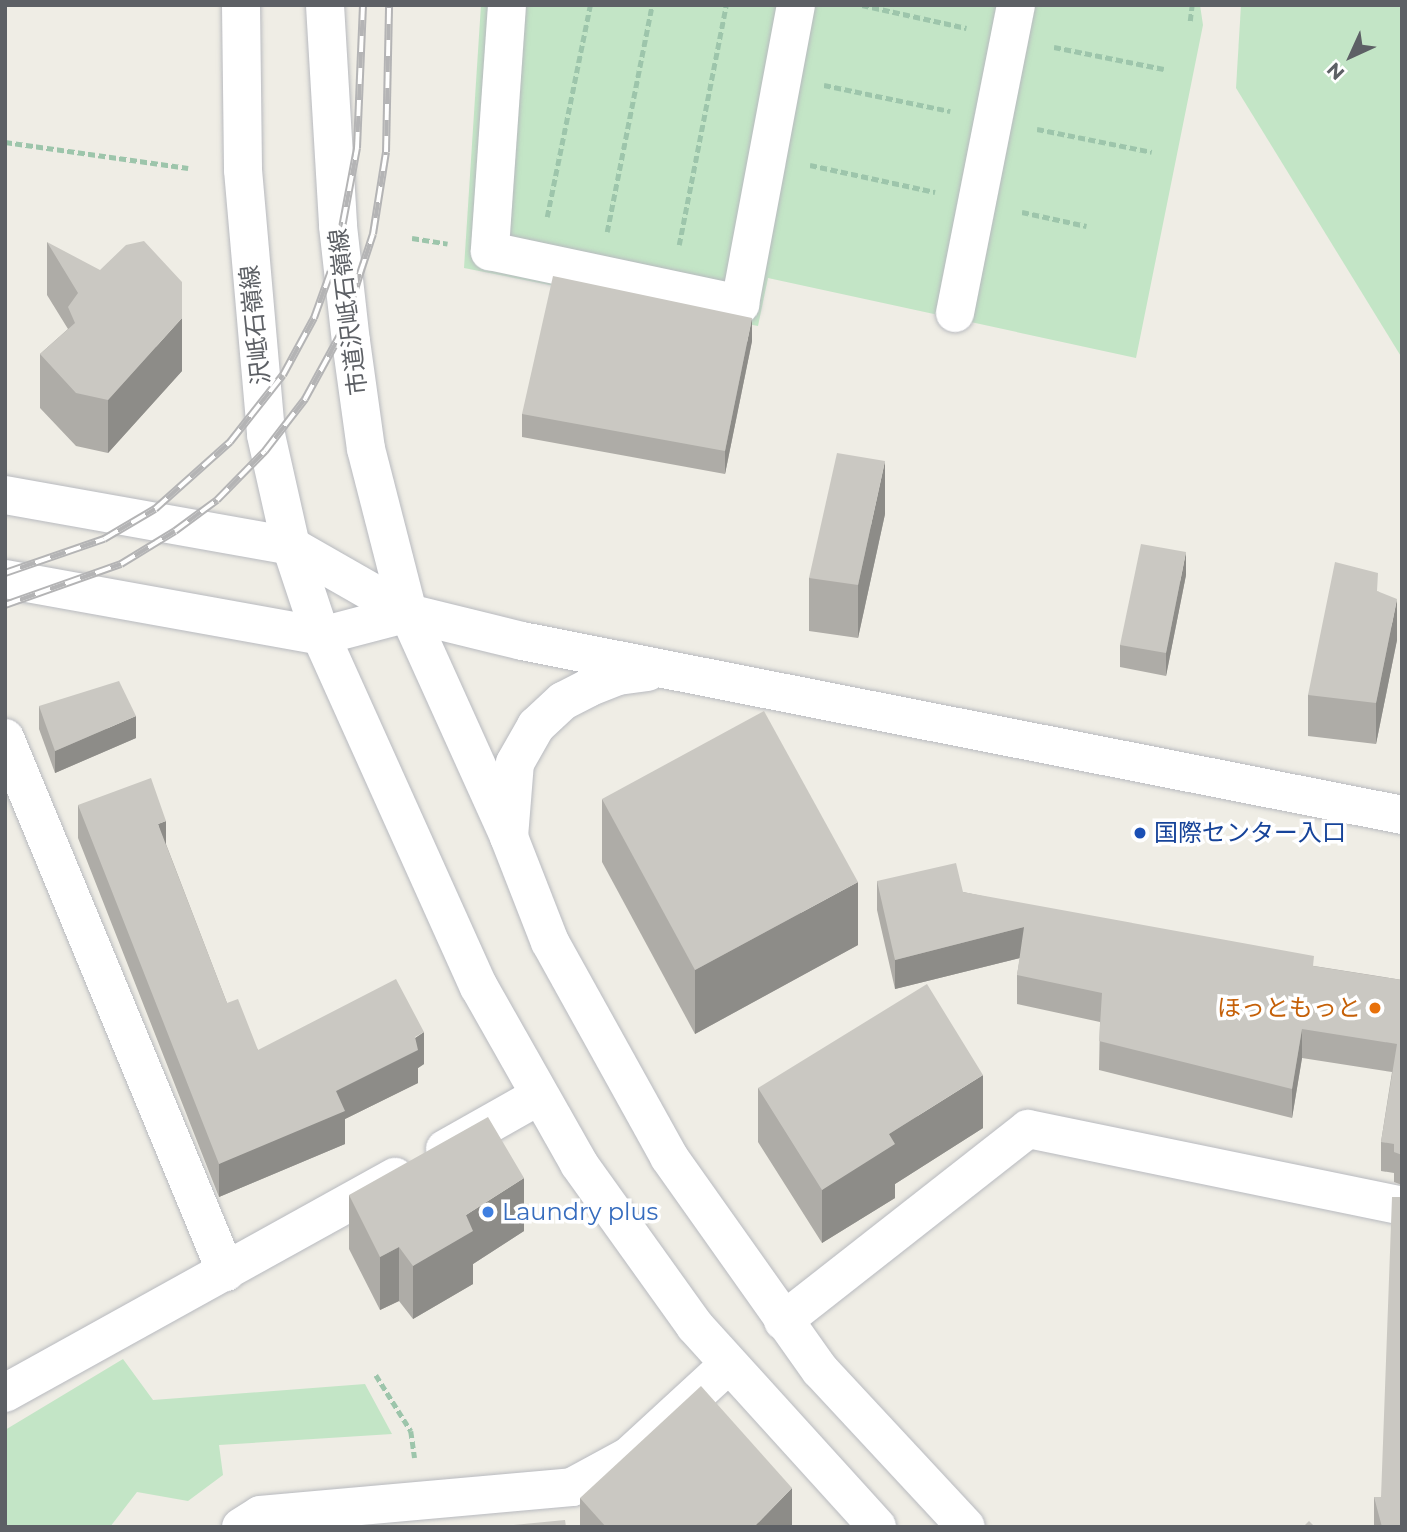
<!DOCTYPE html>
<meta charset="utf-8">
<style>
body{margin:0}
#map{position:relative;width:1407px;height:1532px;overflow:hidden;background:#efede5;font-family:Montserrat,"Noto Sans JP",sans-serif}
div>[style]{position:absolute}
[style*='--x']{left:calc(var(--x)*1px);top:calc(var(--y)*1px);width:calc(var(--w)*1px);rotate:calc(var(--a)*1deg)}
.green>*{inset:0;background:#c3e5c6}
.path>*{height:4.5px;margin-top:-2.25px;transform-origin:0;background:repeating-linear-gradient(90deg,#9dc5ab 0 7px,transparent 0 10.5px)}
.roads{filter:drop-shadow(0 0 2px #b8babf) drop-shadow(0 0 2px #b8babf)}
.minor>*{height:38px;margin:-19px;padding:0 19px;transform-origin:19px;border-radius:19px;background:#fff}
.rail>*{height:8px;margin-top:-4px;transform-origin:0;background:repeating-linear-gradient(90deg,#fff 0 16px,#b4b4b5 0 32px);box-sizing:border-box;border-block:2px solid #b4b4b5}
.wall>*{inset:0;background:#aeaca7}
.shaded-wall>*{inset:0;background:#8d8c88}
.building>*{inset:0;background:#cac8c2}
.dots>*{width:19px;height:19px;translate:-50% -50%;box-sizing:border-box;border:4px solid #fff;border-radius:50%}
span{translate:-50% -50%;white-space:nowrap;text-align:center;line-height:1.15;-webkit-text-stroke:7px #fff;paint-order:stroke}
.street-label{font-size:24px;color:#5d6065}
.transit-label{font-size:24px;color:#164399}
.left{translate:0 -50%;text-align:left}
.food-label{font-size:24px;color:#c56008}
.right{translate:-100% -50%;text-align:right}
.shop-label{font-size:24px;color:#366cbe}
.frame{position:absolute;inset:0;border:7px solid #5d6065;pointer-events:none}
.north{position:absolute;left:1316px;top:21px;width:70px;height:70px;-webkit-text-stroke:5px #fff;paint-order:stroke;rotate:225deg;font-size:19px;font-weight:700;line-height:28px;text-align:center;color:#5d6065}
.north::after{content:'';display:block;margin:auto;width:24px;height:32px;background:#5d6065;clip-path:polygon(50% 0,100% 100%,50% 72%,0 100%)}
</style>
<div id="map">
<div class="green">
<div style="clip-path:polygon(481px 5px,1200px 5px,1203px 25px,1136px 358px,768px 278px,758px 326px,464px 268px)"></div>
<div style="clip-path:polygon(1241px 5px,1402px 5px,1402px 358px,1236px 88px)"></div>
<div style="clip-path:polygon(123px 1359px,153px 1400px,365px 1384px,392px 1434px,219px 1445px,223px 1475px,188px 1501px,137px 1492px,110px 1527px,5px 1527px,5px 1430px)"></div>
</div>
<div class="path">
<div style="--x:862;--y:5;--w:107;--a:12.4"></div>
<div style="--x:1190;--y:21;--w:16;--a:-83"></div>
<div style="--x:1054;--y:47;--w:112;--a:11.3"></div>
<div style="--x:824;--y:85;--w:129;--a:11.7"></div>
<div style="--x:1037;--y:129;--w:117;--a:11.3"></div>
<div style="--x:5;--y:142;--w:185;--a:8.1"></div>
<div style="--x:810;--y:165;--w:128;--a:12.2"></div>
<div style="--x:1022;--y:212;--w:66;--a:12.2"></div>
<div style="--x:547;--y:217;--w:216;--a:-78.5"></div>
<div style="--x:607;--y:232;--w:231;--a:-78.8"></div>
<div style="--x:412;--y:238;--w:36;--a:9"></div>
<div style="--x:679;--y:245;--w:245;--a:-78.9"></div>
<div style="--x:376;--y:1375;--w:66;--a:58"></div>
<div style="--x:411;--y:1431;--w:27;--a:82"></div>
</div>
<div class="roads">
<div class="minor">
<div style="--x:241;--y:5;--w:165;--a:89.3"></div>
<div style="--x:243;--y:170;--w:266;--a:85"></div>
<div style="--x:266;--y:435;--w:114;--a:77.3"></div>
<div style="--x:291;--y:546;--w:95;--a:71.6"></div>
<div style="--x:321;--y:636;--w:385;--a:65.8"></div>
<div style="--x:479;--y:987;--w:203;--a:60.5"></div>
<div style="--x:579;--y:1164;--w:199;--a:54.4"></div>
<div style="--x:695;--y:1326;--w:271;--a:47.8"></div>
<div style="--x:325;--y:5;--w:221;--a:86.6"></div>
<div style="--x:338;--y:226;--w:116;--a:83.6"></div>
<div style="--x:351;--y:341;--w:109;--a:82.1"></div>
<div style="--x:366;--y:449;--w:169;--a:75.6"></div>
<div style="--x:408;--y:613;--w:246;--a:65.7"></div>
<div style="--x:509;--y:837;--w:113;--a:68.7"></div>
<div style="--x:550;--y:942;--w:246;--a:61"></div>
<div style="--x:669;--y:1157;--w:261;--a:54.7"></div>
<div style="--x:820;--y:1370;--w:214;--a:47.1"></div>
<div style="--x:507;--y:5;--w:247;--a:94"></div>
<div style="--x:490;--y:251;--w:256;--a:12"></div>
<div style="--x:740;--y:304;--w:304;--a:-79.4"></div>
<div style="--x:955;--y:313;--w:314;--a:-78.8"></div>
<div style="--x:5;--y:495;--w:291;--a:10.1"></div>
<div style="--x:291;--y:546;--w:135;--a:29.8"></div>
<div style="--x:408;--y:613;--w:117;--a:13.8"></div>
<div style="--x:522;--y:641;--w:897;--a:11.18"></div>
<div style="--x:5;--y:579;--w:321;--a:10.2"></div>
<div style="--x:321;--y:636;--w:90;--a:-14.8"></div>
<div style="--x:5;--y:738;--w:578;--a:67.52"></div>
<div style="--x:509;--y:837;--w:74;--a:-85.4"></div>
<div style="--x:515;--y:763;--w:43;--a:-60.4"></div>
<div style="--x:536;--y:726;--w:37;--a:-43"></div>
<div style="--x:563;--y:701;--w:28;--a:-27"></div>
<div style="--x:588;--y:688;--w:32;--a:-22"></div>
<div style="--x:618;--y:676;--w:30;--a:-8"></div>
<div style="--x:445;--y:1149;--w:106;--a:-29.5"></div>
<div style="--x:783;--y:1321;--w:311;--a:-38.1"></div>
<div style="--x:1028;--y:1129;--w:382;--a:11.6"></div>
<div style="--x:5;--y:1393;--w:446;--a:-29"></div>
<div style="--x:241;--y:1527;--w:22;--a:-32"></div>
<div style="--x:260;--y:1515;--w:313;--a:-5.1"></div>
<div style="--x:572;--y:1487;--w:65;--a:-28.5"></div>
<div style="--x:629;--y:1456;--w:133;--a:-42.6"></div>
</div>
</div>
<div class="rail">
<div style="--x:5;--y:573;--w:105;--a:-19"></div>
<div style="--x:104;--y:539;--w:59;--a:-30.5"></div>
<div style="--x:155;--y:509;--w:101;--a:-41.8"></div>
<div style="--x:230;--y:442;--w:85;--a:-51.7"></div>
<div style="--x:283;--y:375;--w:65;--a:-61.5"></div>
<div style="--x:314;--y:318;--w:68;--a:-70.2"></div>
<div style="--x:337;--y:254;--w:108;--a:-79.3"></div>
<div style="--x:357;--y:148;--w:143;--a:-87.6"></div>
<div style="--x:5;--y:605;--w:123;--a:-19.5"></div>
<div style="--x:121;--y:564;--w:63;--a:-31.4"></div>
<div style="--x:175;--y:531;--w:52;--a:-36.4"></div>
<div style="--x:217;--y:500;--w:69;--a:-45.6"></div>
<div style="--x:265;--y:451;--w:66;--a:-52.4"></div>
<div style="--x:305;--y:399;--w:73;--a:-61.3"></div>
<div style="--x:340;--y:335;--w:106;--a:-71.9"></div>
<div style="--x:373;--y:234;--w:83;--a:-81"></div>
<div style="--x:386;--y:152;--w:147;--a:-88.8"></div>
</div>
<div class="wall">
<div style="clip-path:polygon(47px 242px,182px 371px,108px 453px,76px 446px,40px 408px,40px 354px,68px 329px,47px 295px)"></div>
<div style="clip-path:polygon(752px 341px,725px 474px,522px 437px,522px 414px)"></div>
<div style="clip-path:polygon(885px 514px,858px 638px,809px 631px,809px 578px)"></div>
<div style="clip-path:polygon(1186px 575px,1166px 676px,1120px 667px,1120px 645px)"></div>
<div style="clip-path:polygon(1378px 591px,1397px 640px,1376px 744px,1308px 736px,1308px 695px)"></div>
<div style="clip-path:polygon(39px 706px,136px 738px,55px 773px,39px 729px)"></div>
<div style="clip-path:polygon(602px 799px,858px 945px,695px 1034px,602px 862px)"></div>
<div style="clip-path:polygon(78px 805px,166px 844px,227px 1003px,258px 1050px,424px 1064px,418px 1068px,418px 1083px,345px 1119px,345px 1144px,219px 1197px,78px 838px)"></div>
<div style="clip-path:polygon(877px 881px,963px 892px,1314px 966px,1402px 980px,1402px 1185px,1394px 1182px,1394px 1173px,1381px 1171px,1381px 1142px,1392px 1072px,1302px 1058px,1292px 1118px,1099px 1070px,1100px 1022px,1017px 1004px,1017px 975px,1020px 958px,895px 989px,877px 910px)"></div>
<div style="clip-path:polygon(758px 1088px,983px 1128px,895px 1184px,895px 1198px,822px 1243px,758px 1142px)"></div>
<div style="clip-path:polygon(349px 1195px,524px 1231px,473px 1264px,473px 1284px,413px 1319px,399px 1301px,380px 1310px,349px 1249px)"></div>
<div style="clip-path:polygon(1374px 1497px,1381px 1497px,1402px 1527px,1374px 1527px)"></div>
<div style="clip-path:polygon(580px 1498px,792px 1527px,580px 1527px)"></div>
</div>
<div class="shaded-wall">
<div style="clip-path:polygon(182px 318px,182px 371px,108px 453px,108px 400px)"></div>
<div style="clip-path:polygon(752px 318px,752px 341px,725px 474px,725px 451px)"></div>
<div style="clip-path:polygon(885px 461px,885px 514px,858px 638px,858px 585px)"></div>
<div style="clip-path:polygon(1186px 552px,1186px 575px,1166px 676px,1166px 653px)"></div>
<div style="clip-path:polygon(1397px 599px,1397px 640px,1376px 744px,1376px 703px)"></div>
<div style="clip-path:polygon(136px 716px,136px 738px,55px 773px,55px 751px)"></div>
<div style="clip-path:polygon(166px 821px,166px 854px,158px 824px)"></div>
<div style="clip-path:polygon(858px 882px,858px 945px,695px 1034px,695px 970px)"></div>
<div style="clip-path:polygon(1024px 927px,1024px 957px,895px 989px,895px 960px)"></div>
<div style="clip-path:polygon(1302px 1029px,1302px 1058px,1292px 1118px,1292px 1089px)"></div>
<div style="clip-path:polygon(424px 1032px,424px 1064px,418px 1068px,418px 1083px,345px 1119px,345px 1144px,219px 1197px,219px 1164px,336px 1091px)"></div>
<div style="clip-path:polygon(983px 1075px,983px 1128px,895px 1184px,895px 1198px,822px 1243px,822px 1190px,889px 1134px)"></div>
<div style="clip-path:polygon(524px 1178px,524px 1231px,473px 1264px,473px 1284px,413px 1319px,413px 1266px,466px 1215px)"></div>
<div style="clip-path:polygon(399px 1247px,399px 1301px,380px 1310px,380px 1257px)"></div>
<div style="clip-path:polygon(792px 1488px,792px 1527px,754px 1527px)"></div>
</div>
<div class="building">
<div style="clip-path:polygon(144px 241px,182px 282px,182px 318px,108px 400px,76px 393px,40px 354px,75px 323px,68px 307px,78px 293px,47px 242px,100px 270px,126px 245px)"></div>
<div style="clip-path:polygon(553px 276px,752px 318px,725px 451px,522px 414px)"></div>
<div style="clip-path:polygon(837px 453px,885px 461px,858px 585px,809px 578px)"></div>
<div style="clip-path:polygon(1141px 544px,1186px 552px,1166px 653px,1120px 645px)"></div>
<div style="clip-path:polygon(1335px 562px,1378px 573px,1377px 591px,1397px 599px,1376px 703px,1308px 695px)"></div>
<div style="clip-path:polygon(119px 681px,136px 716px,55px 751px,39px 706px)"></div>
<div style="clip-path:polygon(764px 711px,858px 882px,695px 970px,602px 799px)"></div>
<div style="clip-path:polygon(151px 778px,166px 821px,158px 824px,227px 1003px,238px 999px,258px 1050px,396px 979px,424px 1032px,415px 1037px,418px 1050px,336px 1091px,345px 1111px,219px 1164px,78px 805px)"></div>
<div style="clip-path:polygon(956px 863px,963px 892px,1314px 956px,1313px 966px,1402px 980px,1402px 1155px,1394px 1152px,1394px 1144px,1381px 1142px,1397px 1044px,1302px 1029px,1292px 1089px,1099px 1041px,1102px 993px,1017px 975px,1024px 927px,895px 960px,877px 881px)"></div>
<div style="clip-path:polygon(927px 984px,983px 1075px,889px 1134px,895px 1144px,822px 1190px,758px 1088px)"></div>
<div style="clip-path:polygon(488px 1117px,524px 1178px,466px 1215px,473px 1231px,413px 1266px,399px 1247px,380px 1257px,349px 1195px)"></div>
<div style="clip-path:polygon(1392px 1197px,1402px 1197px,1402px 1527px,1382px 1527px,1374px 1497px,1381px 1497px)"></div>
<div style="clip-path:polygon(701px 1386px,792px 1488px,754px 1527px,606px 1527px,580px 1498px)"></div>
<div style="clip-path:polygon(565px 1520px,566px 1527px,493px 1527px)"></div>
<div style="clip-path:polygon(1309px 1521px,1315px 1527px,1303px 1527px)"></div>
</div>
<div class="dots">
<div style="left:1140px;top:833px;background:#1a4fb4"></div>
<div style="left:1375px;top:1008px;background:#e8710a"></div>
<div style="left:488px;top:1212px;background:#3f7fe0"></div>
</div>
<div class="street-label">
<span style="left:348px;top:312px;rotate:-97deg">市道沢岻石嶺線</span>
<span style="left:255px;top:325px;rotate:-96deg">沢岻石嶺線</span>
</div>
<div class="transit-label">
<span class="left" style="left:1154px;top:833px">国際センター入口</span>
</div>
<div class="food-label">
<span class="right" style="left:1361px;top:1008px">ほっともっと</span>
</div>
<div class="shop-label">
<span class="left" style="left:502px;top:1212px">Laundry plus</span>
</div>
<div class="frame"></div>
<div class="north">N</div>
</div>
